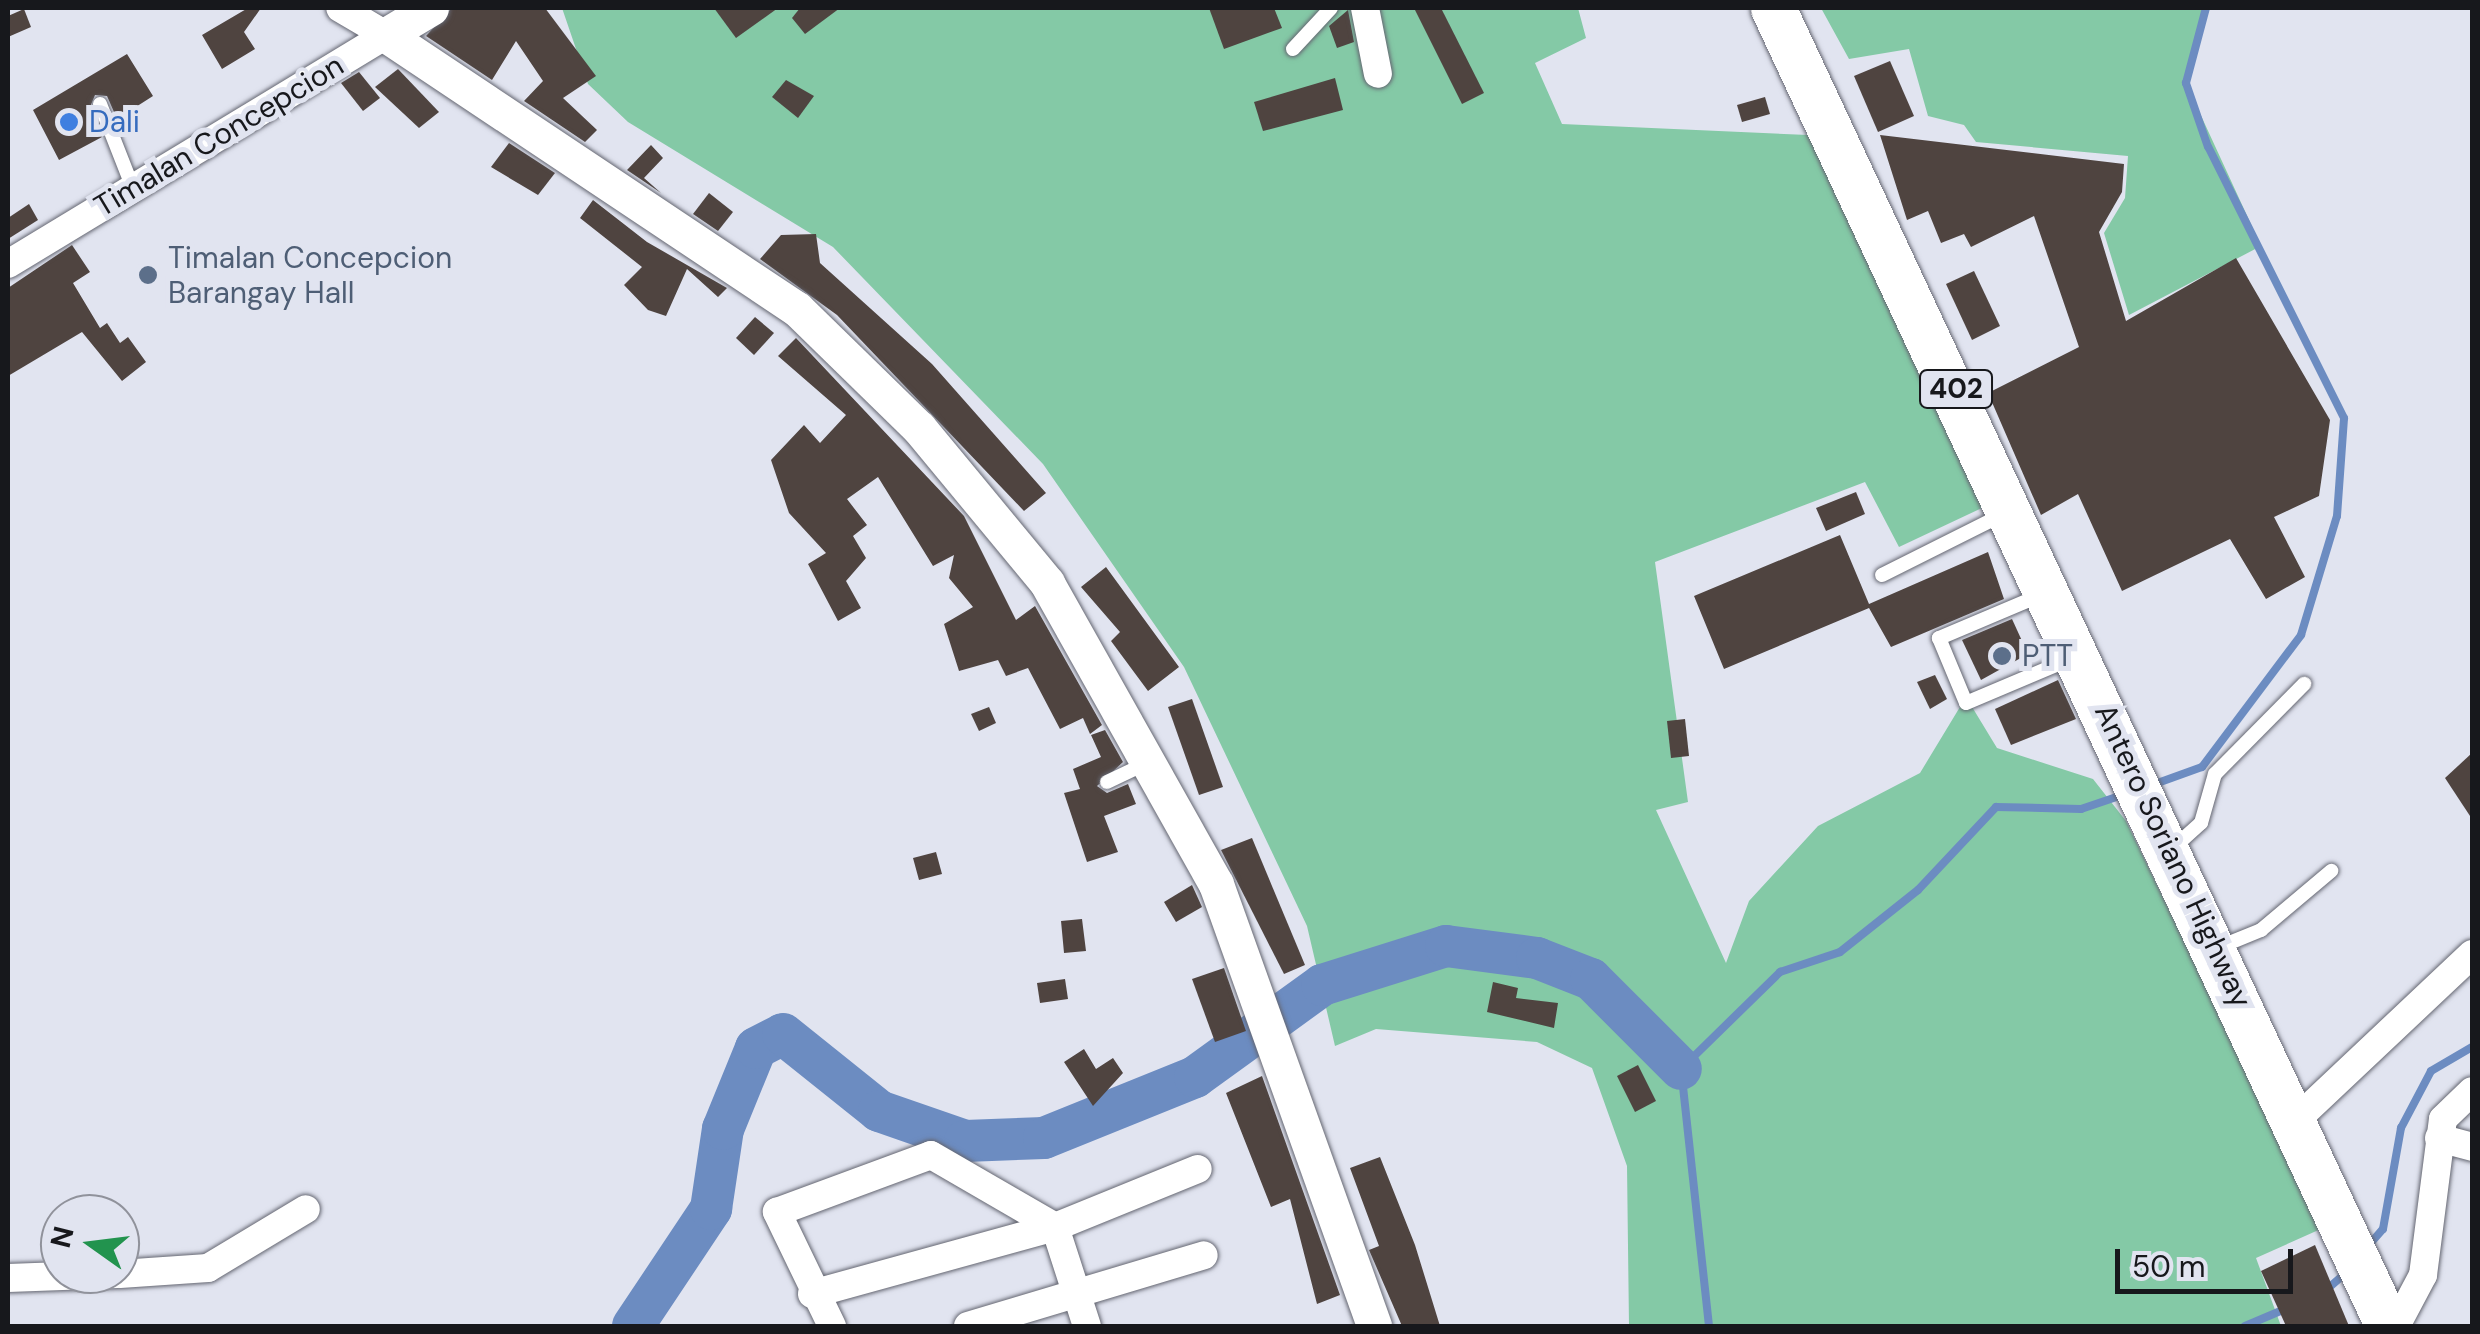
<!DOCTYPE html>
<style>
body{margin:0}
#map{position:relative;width:2480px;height:1334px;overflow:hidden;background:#e1e4f0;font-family:"DM Sans",sans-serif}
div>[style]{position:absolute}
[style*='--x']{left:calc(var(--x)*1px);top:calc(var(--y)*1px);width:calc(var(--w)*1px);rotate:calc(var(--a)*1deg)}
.green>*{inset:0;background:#84c9a6}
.stream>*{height:8px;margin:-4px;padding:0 4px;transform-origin:4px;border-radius:4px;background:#6c8cc1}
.river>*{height:42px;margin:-21px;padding:0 21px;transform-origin:21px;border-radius:21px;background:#6c8cc1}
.building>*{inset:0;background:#4f4440}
.roads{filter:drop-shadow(0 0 2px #646671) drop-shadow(0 0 2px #646671)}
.service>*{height:14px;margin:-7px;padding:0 7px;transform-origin:7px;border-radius:7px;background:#fff}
.minor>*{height:28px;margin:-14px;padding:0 14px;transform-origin:14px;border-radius:14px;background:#fff}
.tertiary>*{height:35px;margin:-17.5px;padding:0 17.5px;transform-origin:17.5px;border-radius:17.5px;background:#fff}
.primary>*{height:45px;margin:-22.5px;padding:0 22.5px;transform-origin:22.5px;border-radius:22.5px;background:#fff}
.dots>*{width:28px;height:28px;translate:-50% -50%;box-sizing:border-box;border:5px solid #e1e4f0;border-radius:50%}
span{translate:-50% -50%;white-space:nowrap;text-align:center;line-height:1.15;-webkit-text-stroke:10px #e1e4f0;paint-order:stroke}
.shield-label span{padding:2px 8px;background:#e1e4f0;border:2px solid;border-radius:8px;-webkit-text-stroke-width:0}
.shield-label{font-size:28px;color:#17181c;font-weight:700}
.shop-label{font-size:30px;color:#366cbe}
.left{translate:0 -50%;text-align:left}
.street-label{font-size:30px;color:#17181c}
.service-label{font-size:30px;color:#4e5e75}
.frame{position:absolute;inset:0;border:10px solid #17181c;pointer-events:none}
.north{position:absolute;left:40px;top:1194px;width:100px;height:100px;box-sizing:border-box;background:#e1e4f0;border:2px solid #90929b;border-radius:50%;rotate:284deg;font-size:28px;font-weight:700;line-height:40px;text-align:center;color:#17181c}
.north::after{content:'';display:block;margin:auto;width:35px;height:45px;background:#22934e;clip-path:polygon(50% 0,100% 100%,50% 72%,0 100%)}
.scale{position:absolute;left:2115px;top:1249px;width:178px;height:45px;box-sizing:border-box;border:5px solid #17181c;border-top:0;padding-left:12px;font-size:30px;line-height:35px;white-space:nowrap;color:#17181c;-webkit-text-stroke:8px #e1e4f0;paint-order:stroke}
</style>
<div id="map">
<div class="green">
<div style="clip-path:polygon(562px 8px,1578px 8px,1586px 38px,1535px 63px,1562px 124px,1808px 135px,1984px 507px,1899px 547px,1865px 482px,1655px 562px,1688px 802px,1656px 810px,1726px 963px,1749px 901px,1818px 826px,1920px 773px,1966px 697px,1997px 748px,2093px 779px,2126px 821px,2323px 1228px,2256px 1258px,2281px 1326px,1629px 1326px,1627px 1166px,1592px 1068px,1537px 1042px,1376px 1029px,1335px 1046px,1307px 926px,1184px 667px,1043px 464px,833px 247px,628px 122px,588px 84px)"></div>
<div style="clip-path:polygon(1821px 8px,2206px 8px,2186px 83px,2261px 246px,2129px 315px,2104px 233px,2125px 198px,2128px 156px,1976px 142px,1964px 125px,1928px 116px,1909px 49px,1849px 59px)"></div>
</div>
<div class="stream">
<div style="--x:2152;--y:785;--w:53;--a:-19.8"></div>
<div style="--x:2202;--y:767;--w:165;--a:-53.1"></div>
<div style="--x:2301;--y:635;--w:124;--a:-73.2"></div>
<div style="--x:2337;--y:516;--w:98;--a:-85.9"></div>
<div style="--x:2344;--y:418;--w:303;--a:-116.6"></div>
<div style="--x:2208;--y:147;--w:68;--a:-109"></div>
<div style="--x:2186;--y:83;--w:78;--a:-75.1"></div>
<div style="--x:2369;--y:1245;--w:21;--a:-49"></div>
<div style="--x:2383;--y:1229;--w:103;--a:-79.9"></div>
<div style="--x:2401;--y:1128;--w:64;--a:-62.2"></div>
<div style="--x:2431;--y:1071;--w:48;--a:-30.3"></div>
<div style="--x:2325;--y:1291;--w:30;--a:-41"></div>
<div style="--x:1709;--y:1326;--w:259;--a:-96.2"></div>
<div style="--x:1681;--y:1069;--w:139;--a:-44.4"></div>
<div style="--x:1780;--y:972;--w:63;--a:-18.4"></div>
<div style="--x:1840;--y:952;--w:100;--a:-38.5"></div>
<div style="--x:1918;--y:890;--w:114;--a:-46.8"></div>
<div style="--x:1996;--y:807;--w:85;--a:1.3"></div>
<div style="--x:2081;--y:809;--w:46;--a:-18.8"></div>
<div style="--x:2245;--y:1326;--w:43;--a:-23"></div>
</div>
<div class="river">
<div style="--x:633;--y:1326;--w:141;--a:-56.3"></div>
<div style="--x:711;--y:1209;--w:81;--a:-81.5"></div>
<div style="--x:723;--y:1129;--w:87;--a:-67.8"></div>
<div style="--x:756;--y:1048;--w:30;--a:-27"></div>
<div style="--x:783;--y:1034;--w:123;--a:38.7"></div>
<div style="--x:879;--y:1111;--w:91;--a:19.2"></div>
<div style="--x:965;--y:1141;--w:79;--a:-2.2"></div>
<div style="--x:1044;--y:1138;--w:163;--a:-22"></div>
<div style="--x:1195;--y:1077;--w:157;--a:-35.9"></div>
<div style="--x:1322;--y:985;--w:130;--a:-17.5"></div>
<div style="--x:1446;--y:946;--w:92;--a:7.5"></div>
<div style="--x:1537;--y:958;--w:58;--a:21.3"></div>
<div style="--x:1591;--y:979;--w:127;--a:45"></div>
</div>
<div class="building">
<div style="clip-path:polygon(248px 8px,261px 8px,244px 32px,255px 49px,222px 69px,202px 35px)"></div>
<div style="clip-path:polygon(452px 8px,545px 8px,596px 76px,563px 98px,597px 130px,585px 142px,524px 101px,543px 81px,516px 41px,492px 80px,426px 36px)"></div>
<div style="clip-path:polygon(714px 8px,778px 8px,736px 38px)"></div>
<div style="clip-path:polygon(800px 8px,840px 8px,805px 34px,792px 18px)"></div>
<div style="clip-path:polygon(1209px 8px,1274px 8px,1282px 28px,1224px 49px)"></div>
<div style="clip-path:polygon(1414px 8px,1441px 8px,1484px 93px,1462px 104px)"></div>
<div style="clip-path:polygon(24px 9px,31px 27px,8px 37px,8px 16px)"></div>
<div style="clip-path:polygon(1348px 10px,1354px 42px,1337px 48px,1329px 26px)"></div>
<div style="clip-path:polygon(127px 54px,153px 96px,117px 119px,107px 96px,95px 95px,90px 107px,102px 137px,59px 160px,33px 110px)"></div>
<div style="clip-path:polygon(1890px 61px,1914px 116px,1878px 132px,1854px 76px)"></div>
<div style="clip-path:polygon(398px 69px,439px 112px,419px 128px,375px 87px)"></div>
<div style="clip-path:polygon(359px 72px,380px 98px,363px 111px,341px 83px)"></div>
<div style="clip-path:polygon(1335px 78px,1343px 110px,1263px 131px,1254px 102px)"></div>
<div style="clip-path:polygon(786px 80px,814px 96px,798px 118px,772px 97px)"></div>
<div style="clip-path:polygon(1765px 97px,1770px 114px,1742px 122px,1737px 105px)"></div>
<div style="clip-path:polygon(1880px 135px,2124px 164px,2122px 192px,2099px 232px,2126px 321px,2236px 258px,2330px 420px,2319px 496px,2274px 517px,2305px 577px,2266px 599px,2230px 539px,2122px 591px,2078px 494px,2041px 515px,1988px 393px,2079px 347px,2034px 216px,1971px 247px,1964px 234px,1941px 243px,1928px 211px,1907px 220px)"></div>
<div style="clip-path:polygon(509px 143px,555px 173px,538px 195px,491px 167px)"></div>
<div style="clip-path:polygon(651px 145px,663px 158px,644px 178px,661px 193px,627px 170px)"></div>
<div style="clip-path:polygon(709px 193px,733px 212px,718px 231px,693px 214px)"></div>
<div style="clip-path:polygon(593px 200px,647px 242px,727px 288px,718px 297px,687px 269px,666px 316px,648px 310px,624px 285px,642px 267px,580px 218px)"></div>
<div style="clip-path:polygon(29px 204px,38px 220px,8px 239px,8px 218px)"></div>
<div style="clip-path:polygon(816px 234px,820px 263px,932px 364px,1046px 493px,1024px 511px,837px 315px,760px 259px,781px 235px)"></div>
<div style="clip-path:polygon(72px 245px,90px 272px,73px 283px,100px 328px,107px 323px,120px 343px,128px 337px,146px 362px,122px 381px,82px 332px,8px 376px,8px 288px)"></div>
<div style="clip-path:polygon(1974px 271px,2000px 326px,1972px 340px,1946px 284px)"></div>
<div style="clip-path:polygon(755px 317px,774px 333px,754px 355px,736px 338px)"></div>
<div style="clip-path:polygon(796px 338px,964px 516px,1016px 620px,1035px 606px,1102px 725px,1090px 734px,1083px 718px,1060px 729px,1028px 668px,1006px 676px,998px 660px,959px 671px,944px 624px,973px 607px,949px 578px,954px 555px,933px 566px,878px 477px,847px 499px,867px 525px,853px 536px,866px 558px,846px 581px,861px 608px,838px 621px,808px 564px,826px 553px,789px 513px,771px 460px,804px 425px,820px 443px,846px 415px,778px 356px)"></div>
<div style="clip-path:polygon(1856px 492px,1865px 514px,1826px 531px,1816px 508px)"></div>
<div style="clip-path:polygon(1840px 535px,1869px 604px,1988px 552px,2004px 599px,1891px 647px,1869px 608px,1724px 669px,1694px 596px)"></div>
<div style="clip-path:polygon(1106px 567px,1179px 667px,1148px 691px,1111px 641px,1120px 632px,1081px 587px)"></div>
<div style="clip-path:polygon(2012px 619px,2028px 654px,1981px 680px,1962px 640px)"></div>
<div style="clip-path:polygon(1935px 675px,1947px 699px,1930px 709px,1917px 682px)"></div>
<div style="clip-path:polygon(2058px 680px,2076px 719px,2011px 745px,1995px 709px)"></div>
<div style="clip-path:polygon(1192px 699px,1223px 787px,1199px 795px,1168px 707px)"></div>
<div style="clip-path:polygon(989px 707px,996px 723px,979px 731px,971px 714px)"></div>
<div style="clip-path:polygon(1685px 719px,1689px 756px,1671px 758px,1667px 721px)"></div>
<div style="clip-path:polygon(1105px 730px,1123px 762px,1097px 786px,1107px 793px,1128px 784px,1136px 804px,1104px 816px,1118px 852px,1087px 862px,1064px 793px,1080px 789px,1073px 769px,1101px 757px,1091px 735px)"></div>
<div style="clip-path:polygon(2472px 753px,2472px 819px,2445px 778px)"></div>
<div style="clip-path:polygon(1252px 838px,1305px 965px,1284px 974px,1221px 850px)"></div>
<div style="clip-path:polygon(936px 852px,942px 874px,919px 880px,913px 858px)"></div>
<div style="clip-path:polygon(1192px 885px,1202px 907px,1176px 922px,1164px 902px)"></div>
<div style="clip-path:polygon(1082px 919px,1086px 951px,1064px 953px,1061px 921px)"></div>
<div style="clip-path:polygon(1224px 968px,1246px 1031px,1215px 1042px,1192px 979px)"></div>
<div style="clip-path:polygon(1065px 979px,1068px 999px,1040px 1003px,1037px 983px)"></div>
<div style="clip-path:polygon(1493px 982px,1518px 988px,1516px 998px,1558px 1003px,1554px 1028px,1487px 1012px)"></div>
<div style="clip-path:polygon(1084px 1049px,1096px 1069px,1113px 1058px,1123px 1073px,1093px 1106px,1064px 1062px)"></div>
<div style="clip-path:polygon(1638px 1065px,1656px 1101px,1635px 1112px,1617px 1076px)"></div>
<div style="clip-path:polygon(1262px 1076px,1340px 1295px,1317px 1304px,1290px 1199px,1271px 1207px,1226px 1093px)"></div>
<div style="clip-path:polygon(1380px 1157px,1415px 1245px,1440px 1326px,1402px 1326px,1369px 1250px,1379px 1246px,1350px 1168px)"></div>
<div style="clip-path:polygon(2315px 1245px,2349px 1326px,2286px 1326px,2261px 1271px)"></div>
</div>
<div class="roads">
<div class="service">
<div style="--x:1293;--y:49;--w:56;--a:-47.2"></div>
<div style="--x:100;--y:104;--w:90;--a:68.6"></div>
<div style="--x:1882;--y:575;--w:134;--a:-26.6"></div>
<div style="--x:2041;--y:595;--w:111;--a:157.1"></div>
<div style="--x:1939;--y:638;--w:70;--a:67.4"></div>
<div style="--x:1966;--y:703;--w:113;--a:-22.9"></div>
<div style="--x:1107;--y:782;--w:47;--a:-25.5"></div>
<div style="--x:2172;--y:849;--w:39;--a:-42"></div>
<div style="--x:2201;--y:823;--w:51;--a:-74.1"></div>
<div style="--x:2215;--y:774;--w:127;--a:-45.3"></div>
<div style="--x:2217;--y:948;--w:48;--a:-22.2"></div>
<div style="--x:2261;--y:930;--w:92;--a:-40.1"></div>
</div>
<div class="minor">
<div style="--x:1365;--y:8;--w:67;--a:78.9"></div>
<div style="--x:8;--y:264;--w:442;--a:-31.2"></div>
<div style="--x:386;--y:35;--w:53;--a:-149.6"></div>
<div style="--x:2296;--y:1120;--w:242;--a:-43.3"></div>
<div style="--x:2439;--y:1138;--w:34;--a:15"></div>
<div style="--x:120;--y:1274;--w:88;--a:-3.9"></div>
<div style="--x:208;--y:1268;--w:114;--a:-31"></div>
<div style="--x:8;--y:1278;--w:109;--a:-2.1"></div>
<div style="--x:812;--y:1294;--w:252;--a:-15.4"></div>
<div style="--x:1055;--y:1227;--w:154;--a:-22.1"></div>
<div style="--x:832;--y:1326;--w:127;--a:-115.8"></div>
<div style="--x:777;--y:1212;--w:164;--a:-20.3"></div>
<div style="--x:931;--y:1155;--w:143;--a:30.1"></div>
<div style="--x:1055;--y:1227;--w:104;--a:72.1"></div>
<div style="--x:968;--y:1326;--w:246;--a:-16.7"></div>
<div style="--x:2396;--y:1326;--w:58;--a:-62.1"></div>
<div style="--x:2423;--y:1275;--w:157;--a:-82.7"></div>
<div style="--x:2443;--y:1119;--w:40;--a:-44"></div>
</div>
<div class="tertiary">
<div style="--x:431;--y:8;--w:52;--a:149"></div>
<div style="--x:386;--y:35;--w:494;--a:33.7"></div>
<div style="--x:797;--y:309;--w:170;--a:44.3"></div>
<div style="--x:919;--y:428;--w:201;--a:50.4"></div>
<div style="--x:1047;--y:583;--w:345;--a:60.7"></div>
<div style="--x:1216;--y:884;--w:469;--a:70.3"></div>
</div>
<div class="primary">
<div style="--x:1773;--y:8;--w:1454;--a:64.99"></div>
</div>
</div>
<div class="dots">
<div style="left:69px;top:122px;background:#3f7fe0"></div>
<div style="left:148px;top:275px;background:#5c6f8a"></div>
<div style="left:2002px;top:656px;background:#5c6f8a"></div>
</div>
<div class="shield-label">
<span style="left:1956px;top:389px">402</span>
</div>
<div class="shop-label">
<span class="left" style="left:89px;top:122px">Dali</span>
</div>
<div class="street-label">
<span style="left:219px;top:136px;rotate:-31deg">Timalan Concepcion</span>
<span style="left:2173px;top:856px;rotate:65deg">Antero Soriano Highway</span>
</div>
<div class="service-label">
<span class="left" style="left:168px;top:275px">Timalan Concepcion<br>Barangay Hall</span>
<span class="left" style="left:2022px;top:656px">PTT</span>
</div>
<div class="frame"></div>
<div class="north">N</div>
<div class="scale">50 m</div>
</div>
